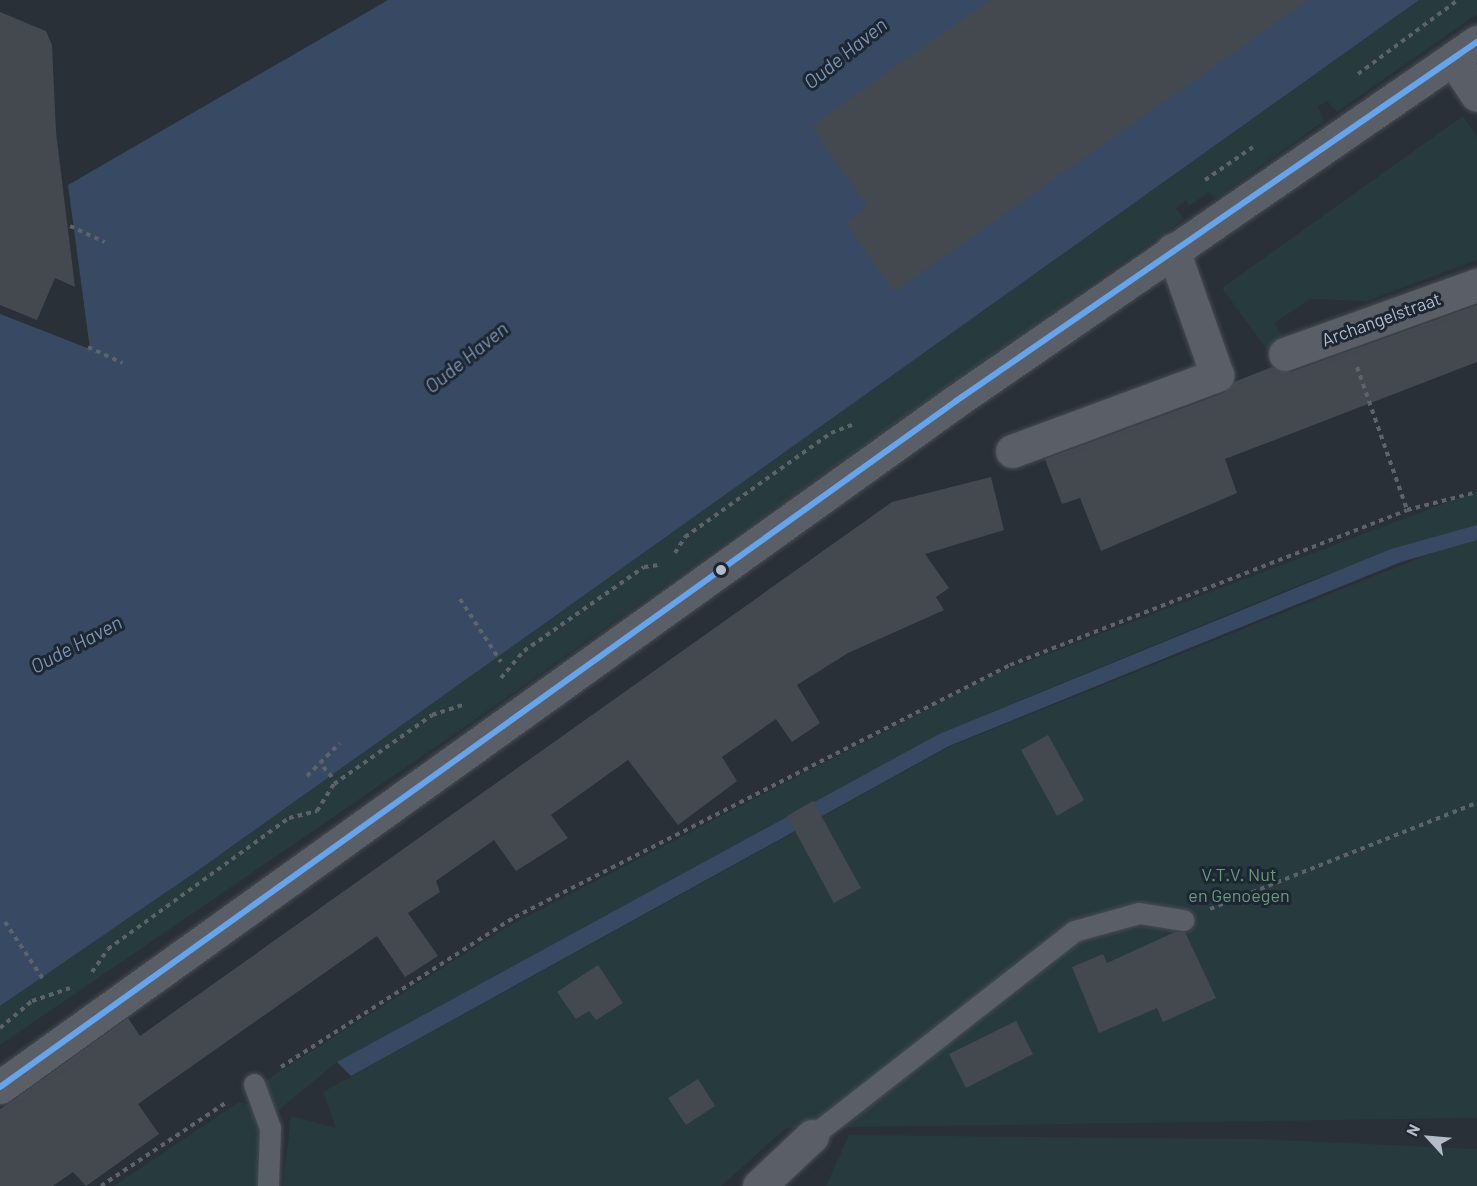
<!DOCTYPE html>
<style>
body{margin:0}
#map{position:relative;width:1477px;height:1186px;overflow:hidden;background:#2a3038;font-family:Barlow,sans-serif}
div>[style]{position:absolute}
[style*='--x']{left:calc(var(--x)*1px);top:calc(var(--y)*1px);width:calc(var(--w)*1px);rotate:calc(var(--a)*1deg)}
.green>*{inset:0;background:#273a3e}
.water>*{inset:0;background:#384963}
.building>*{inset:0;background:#444950}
.path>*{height:4px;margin-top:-2px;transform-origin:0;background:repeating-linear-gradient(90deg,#5d636a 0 4.5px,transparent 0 9px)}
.roads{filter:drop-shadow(0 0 2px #484c53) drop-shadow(0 0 2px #484c53)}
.service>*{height:21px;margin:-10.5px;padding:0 10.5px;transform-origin:10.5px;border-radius:10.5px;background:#5a5e66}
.minor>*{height:33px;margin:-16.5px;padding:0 16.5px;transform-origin:16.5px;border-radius:16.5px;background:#5a5e66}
.bus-1>*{height:6px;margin:-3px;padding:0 3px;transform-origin:3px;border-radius:3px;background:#66a4eb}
.dots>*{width:16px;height:16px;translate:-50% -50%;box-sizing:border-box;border:3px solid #1d2633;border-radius:50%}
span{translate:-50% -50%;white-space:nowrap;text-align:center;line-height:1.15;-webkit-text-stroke:6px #1d2633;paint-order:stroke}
.street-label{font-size:18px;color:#b4bcc9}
.park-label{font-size:18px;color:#6b9a76}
.water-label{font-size:20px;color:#7c92b1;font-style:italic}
.north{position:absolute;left:1399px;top:1108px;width:60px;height:60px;-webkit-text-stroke:4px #1d2633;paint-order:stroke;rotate:296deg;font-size:16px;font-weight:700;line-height:24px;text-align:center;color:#b4bcc9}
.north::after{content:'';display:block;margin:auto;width:21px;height:27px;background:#b4bcc9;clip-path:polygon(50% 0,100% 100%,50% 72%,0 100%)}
</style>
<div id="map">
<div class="green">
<div style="clip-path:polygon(1419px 0,1477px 0,1477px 14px,1337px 112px,1327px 101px,1318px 106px,1324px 121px,1215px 199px,1209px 192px,1189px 206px,1186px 200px,1176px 208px,1184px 219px,462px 729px,0 1045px,0 1006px,200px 869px)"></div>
<div style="clip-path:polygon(1463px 116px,1477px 137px,1477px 260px,1367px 301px,1310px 299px,1274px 323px,1292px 346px,1272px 357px,1222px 288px)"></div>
<div style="clip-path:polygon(1477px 491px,1477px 525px,1311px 580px,939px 734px,337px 1062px,275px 1113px,265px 1081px,507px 927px,1000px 672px)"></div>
<div style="clip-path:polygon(1477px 535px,1477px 1118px,786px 1128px,721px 1186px,283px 1186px,291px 1116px,336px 1128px,323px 1092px,949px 747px)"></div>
<div style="clip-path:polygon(239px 1102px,258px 1107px,265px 1141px,260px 1186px,114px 1186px)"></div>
<div style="clip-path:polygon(849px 1135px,1257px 1139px,1477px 1149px,1477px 1186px,826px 1186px)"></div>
</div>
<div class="water">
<div style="clip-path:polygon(388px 0,1419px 0,200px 869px,0 1006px,0 314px,90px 349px,68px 185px)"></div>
<div style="clip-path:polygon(1477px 525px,1477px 540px,1401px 562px,949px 746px,351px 1076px,337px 1062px,939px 734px,1391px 549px)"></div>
</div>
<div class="building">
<div style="clip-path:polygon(990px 0,1308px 0,894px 292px,846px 223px,868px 207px,811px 126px)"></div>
<div style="clip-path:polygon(0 12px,46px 31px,52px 45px,56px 132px,75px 287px,55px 278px,37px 320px,0 305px)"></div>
<div style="clip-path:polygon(1477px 305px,1477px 362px,1225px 459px,1237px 493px,1101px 551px,1080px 498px,1062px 504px,1045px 459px,1224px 393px,1234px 382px,1272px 367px,1291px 372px)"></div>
<div style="clip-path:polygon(991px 477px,1004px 530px,925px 554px,949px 588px,936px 597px,944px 610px,848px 653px,797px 685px,820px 723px,792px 742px,776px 719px,722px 757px,737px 781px,678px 825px,628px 760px,551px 815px,568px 838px,516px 871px,494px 840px,436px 881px,440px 892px,408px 913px,438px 956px,405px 977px,377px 936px,138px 1104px,159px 1134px,86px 1186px,73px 1172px,53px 1186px,0 1186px,0 1109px,8px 1104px,128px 1018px,140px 1036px,892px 502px)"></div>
<div style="clip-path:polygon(1048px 735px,1084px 800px,1057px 816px,1021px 750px)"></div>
<div style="clip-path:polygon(813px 801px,861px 888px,834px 903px,787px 816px)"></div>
<div style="clip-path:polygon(1175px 932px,1185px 932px,1216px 998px,1163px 1022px,1157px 1008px,1099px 1033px,1072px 967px,1103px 954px,1107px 963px)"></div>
<div style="clip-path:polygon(598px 965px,623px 1003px,596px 1020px,589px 1011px,576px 1019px,557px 992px)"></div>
<div style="clip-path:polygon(1016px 1021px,1033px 1054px,966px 1088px,949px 1054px)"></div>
<div style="clip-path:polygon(698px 1079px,715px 1106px,686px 1125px,668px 1098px)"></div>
</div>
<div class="path">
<div style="--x:1358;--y:74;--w:124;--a:-36.5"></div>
<div style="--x:1205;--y:180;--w:58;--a:-34.5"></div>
<div style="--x:70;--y:226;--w:38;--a:25"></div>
<div style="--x:88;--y:347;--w:38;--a:25"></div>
<div style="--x:1357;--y:367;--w:151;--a:70.7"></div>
<div style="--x:675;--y:553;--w:19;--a:-58"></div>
<div style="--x:685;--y:537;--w:179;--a:-35.5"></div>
<div style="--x:831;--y:433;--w:26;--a:-21"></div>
<div style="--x:460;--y:599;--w:75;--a:56.9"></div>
<div style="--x:501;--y:678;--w:35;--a:-50"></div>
<div style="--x:524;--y:651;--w:146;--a:-35"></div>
<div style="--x:644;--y:567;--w:15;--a:-8"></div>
<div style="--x:307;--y:776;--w:18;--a:-45"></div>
<div style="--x:332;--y:777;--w:18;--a:-131"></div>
<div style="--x:320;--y:763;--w:28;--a:-45"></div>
<div style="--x:1210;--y:909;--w:287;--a:-21.7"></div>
<div style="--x:5;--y:922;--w:72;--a:56.3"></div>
<div style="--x:92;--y:972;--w:28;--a:-55"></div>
<div style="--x:108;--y:949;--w:223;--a:-35.9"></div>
<div style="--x:289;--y:818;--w:29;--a:-14"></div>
<div style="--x:317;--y:811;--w:32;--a:-58"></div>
<div style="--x:334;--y:784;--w:120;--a:-35.1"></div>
<div style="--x:432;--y:715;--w:35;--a:-18"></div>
<div style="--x:0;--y:1028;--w:42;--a:-40.2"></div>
<div style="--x:32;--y:1001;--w:40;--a:-18.9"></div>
<div style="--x:281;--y:1067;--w:278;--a:-32.7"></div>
<div style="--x:515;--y:917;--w:555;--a:-26.98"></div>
<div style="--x:1010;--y:665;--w:426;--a:-21.3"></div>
<div style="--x:1407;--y:510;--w:72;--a:-14.4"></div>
<div style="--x:101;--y:1186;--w:151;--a:-33.7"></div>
</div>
<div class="roads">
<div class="service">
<div style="--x:254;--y:1084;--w:47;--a:70"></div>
<div style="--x:270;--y:1128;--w:58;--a:92"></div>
<div style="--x:812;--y:1136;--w:333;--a:-38"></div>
<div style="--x:1074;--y:931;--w:67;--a:-15.5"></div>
<div style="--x:1139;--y:913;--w:45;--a:9"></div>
</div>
<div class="minor">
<div style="--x:1453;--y:59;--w:43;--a:56.3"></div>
<div style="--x:1285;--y:354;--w:204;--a:-19.8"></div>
<div style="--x:1012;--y:451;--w:219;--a:-20.3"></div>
<div style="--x:1217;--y:375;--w:133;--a:-109.4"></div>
<div style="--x:0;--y:1087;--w:1177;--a:-35.66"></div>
<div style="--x:956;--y:401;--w:633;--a:-34.57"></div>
<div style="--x:759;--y:1186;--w:73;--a:-43.3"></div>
</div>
</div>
<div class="bus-1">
<div style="--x:0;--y:1087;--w:1177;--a:-35.66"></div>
<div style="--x:956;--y:401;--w:633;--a:-34.57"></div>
</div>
<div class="dots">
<div style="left:721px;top:570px;background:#b4bcc9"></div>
</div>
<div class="street-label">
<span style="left:1381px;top:319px;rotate:-20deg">Archangelstraat</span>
</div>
<div class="park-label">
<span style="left:1239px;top:885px">V.T.V. Nut<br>en Genoegen</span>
</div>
<div class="water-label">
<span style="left:845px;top:53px;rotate:-39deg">Oude Haven</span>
<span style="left:466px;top:357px;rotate:-39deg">Oude Haven</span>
<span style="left:76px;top:644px;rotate:-28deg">Oude Haven</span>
</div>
<div class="north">N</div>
</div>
